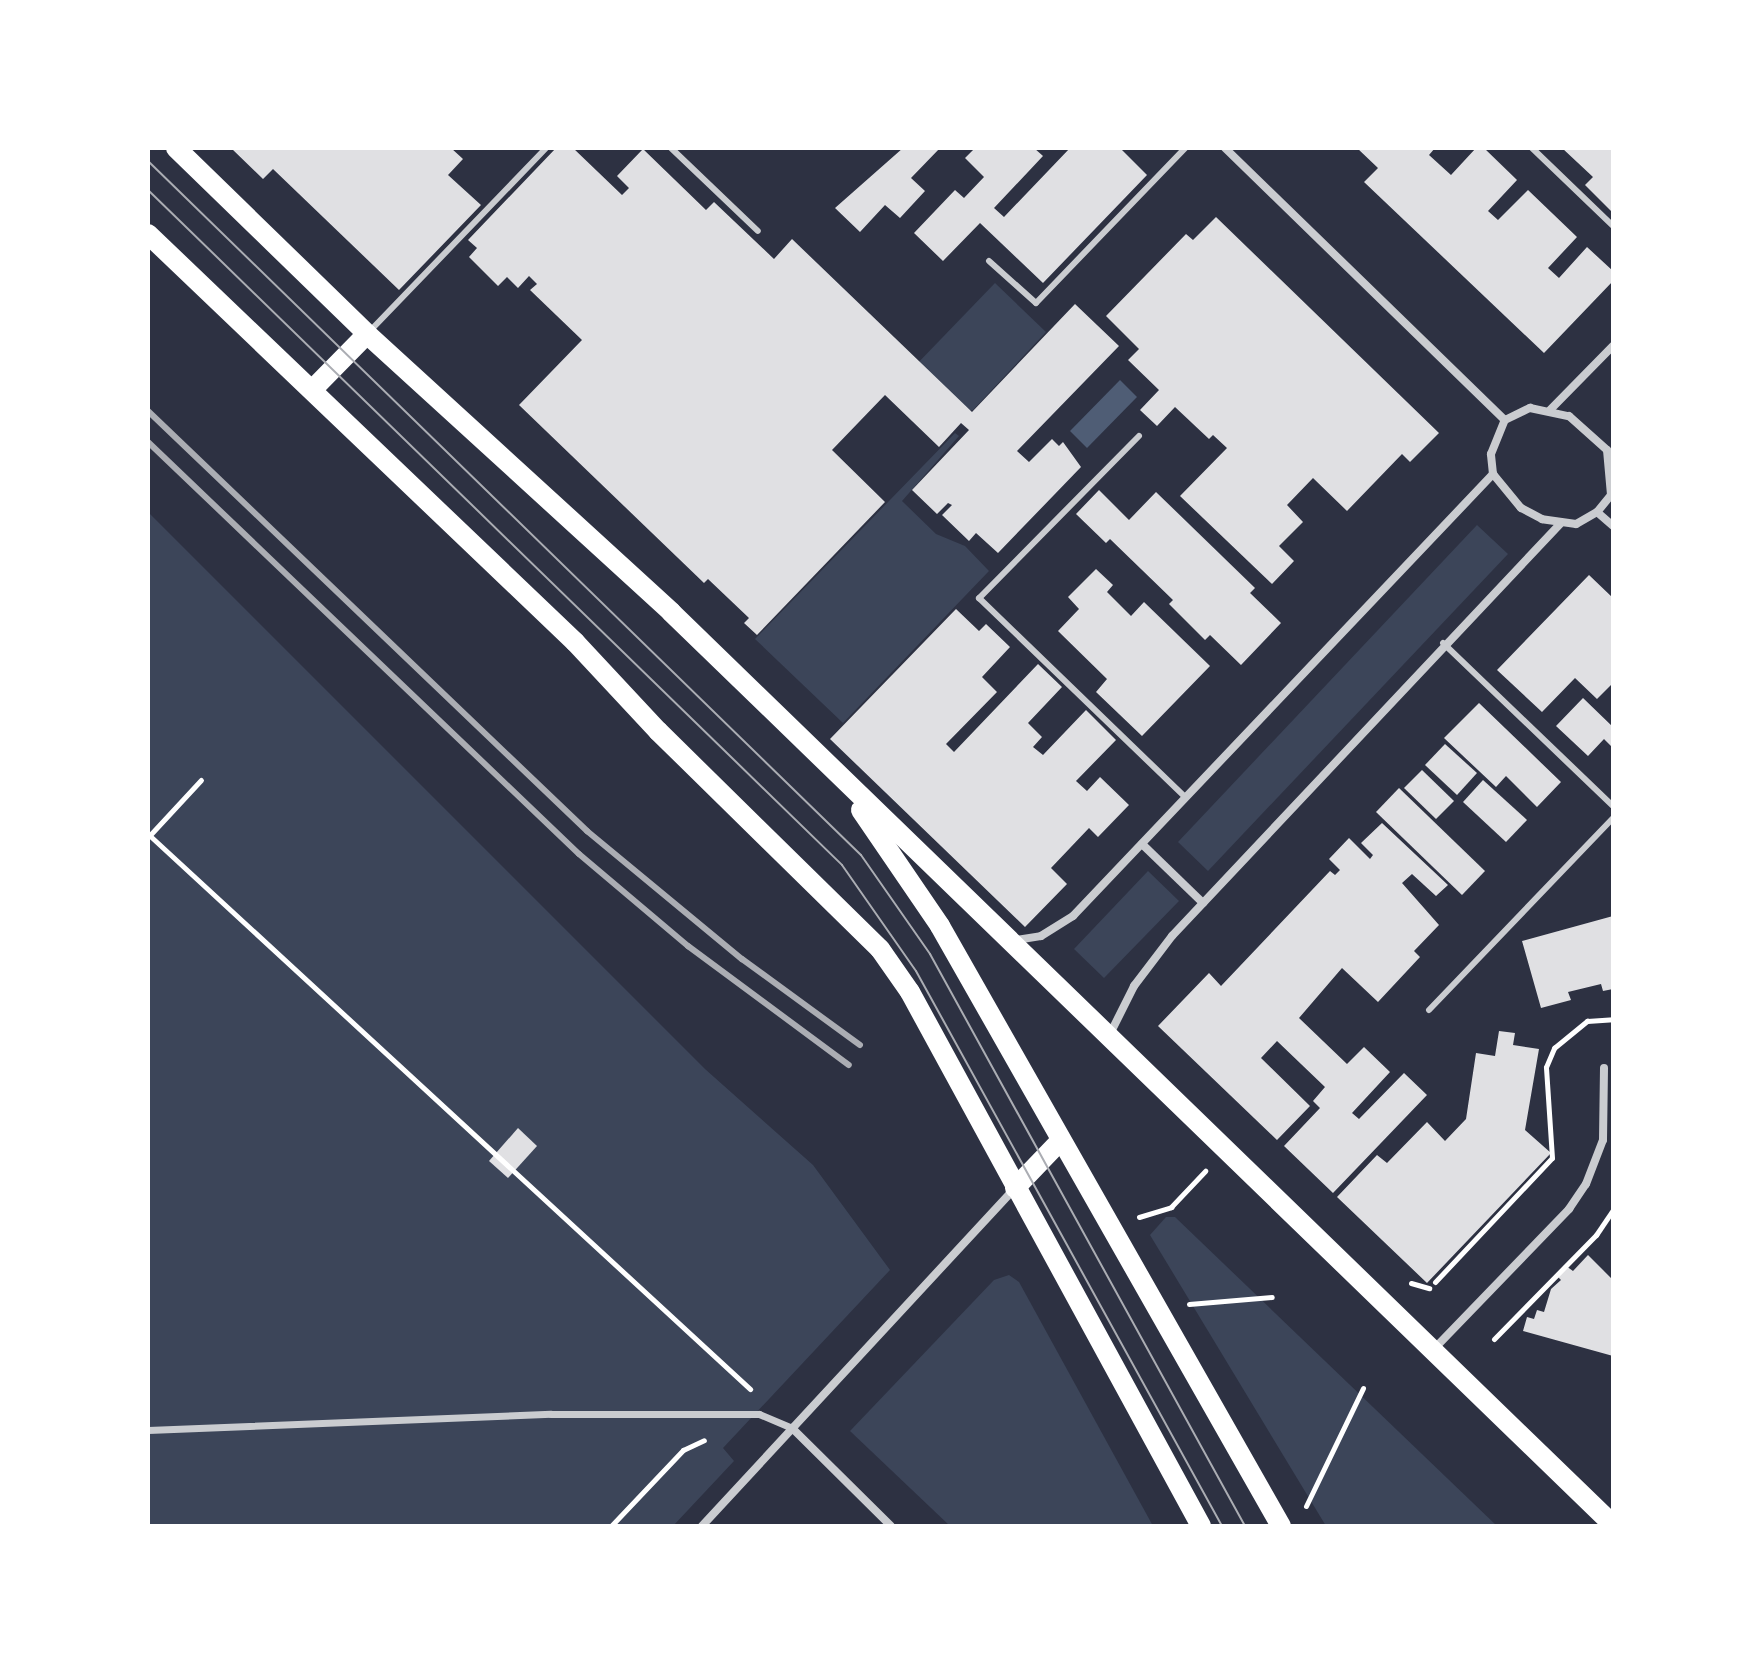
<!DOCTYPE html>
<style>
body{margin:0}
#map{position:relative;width:1761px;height:1674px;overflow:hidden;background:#2d3142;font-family:Inter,sans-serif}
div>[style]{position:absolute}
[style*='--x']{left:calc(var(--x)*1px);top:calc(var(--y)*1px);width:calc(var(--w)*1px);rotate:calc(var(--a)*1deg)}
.green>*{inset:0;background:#3c4559}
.water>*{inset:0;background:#4f5d75}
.building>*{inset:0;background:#e0e0e3}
.path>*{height:5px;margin:-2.5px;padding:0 2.5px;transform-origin:2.5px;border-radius:2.5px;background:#fff}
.service>*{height:6px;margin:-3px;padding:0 3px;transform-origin:3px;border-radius:3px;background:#caccd0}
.pedestrian>*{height:7px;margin:-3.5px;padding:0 3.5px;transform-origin:3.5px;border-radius:3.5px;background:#caccd0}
.minor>*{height:8px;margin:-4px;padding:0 4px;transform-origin:4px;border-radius:4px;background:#caccd0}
.primary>*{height:20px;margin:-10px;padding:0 10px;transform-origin:10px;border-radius:10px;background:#fff}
.tram>*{height:2px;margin:-1px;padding:0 1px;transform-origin:1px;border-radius:1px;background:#abadb3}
.rail>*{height:6px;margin:-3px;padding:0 3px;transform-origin:3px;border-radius:3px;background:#abadb3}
span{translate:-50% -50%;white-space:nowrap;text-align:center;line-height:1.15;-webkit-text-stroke:6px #fff;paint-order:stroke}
.frame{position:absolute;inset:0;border:150px solid #fff;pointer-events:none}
</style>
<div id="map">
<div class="green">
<div style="clip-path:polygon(995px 283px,1046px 332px,973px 410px,961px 411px,914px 367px)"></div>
<div style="clip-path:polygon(955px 433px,959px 436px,902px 501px,936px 534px,965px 546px,989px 571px,843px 723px,755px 639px)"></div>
<div style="clip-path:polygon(148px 512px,705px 1069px,813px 1165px,890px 1270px,723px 1448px,734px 1461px,673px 1526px,148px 1526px)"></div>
<div style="clip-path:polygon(1477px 525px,1508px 554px,1208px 871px,1178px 842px)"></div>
<div style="clip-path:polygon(1148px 871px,1179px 901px,1104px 978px,1074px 949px)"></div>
<div style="clip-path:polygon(1166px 1217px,1175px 1217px,1497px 1526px,1326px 1526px,1150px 1235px)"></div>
<div style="clip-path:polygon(1009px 1275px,1019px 1282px,1153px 1526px,950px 1526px,850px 1431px,994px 1280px)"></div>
</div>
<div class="water">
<div style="clip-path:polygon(1120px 380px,1137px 397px,1087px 448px,1070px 431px)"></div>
</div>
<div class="building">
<div style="clip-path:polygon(231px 148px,451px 148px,463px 159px,448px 175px,481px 205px,399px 290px,273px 169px,263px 179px)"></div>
<div style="clip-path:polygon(556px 148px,573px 148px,622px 195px,629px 188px,617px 176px,643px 149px,706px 210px,714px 202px,774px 259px,792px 239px,972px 412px,1075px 304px,1119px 346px,1017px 451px,1029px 462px,1052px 439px,1059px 446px,1063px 442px,1081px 467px,998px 553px,976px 533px,969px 541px,942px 515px,952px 505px,948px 503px,937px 514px,912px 490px,969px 430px,961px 423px,939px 447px,885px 395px,832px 450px,885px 502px,757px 635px,744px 623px,749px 618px,708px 579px,704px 583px,519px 405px,582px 340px,530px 290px,537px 284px,529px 276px,518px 288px,507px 277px,498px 286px,469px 257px,477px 248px,468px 240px)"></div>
<div style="clip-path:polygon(903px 148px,940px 148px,911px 178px,925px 191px,900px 218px,885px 205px,860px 232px,835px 208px)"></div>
<div style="clip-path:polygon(975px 148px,1034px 148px,1043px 156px,994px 208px,1004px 217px,1070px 148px,1120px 148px,1147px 175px,1043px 283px,980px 223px,943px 261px,914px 233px,955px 190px,964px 198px,984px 177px,965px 158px)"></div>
<div style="clip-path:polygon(1357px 148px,1435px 148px,1429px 155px,1451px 175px,1476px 148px,1484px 148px,1517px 180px,1488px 211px,1498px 220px,1528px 190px,1577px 237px,1548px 268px,1559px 278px,1587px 247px,1613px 271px,1613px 281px,1544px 353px,1364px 182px,1378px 168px)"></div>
<div style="clip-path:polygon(1562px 148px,1613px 148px,1613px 213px,1585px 185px,1593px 177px)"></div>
<div style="clip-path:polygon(1216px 217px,1439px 433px,1410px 462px,1402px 454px,1347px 511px,1313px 478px,1287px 505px,1303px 522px,1279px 546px,1294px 561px,1272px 584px,1180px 496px,1227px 448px,1213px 435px,1209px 439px,1175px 407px,1157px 426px,1140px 410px,1159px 390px,1128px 360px,1139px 349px,1106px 316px,1186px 234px,1193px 240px)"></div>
<div style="clip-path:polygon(1099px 490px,1129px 520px,1156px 492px,1255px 588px,1250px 593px,1281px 623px,1241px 665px,1210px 635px,1205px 640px,1169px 604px,1173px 600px,1110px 539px,1106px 543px,1076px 514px)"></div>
<div style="clip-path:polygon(1096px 569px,1113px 585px,1107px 592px,1131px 616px,1144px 602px,1210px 666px,1142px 736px,1096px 692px,1107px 679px,1058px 631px,1079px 609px,1068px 597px)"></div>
<div style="clip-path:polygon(1589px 575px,1613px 598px,1613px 683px,1597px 699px,1575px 678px,1542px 712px,1497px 670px)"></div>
<div style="clip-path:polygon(956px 609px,979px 631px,986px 624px,1010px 647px,982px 677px,997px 692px,946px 744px,954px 752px,1038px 664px,1062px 687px,1028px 723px,1042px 737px,1033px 747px,1043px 755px,1086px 710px,1116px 740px,1076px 781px,1087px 791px,1100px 777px,1129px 805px,1098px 837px,1089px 828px,1051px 868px,1067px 884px,1025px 927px,830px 739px)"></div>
<div style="clip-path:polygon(1583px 698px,1613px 727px,1613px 748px,1604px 739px,1588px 756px,1556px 726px)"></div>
<div style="clip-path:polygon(1479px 703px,1561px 782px,1537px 807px,1506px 776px,1496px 787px,1444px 738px)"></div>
<div style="clip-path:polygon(1445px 744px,1477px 773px,1457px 795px,1425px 765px)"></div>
<div style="clip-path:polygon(1422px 770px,1454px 801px,1436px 819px,1404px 788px)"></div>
<div style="clip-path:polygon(1483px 780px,1527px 820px,1506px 842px,1463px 802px)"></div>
<div style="clip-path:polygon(1399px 788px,1485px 871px,1462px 895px,1376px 812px)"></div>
<div style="clip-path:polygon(1382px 823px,1448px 885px,1436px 896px,1412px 874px,1402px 883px,1439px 925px,1414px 951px,1420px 957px,1378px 1002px,1342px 968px,1299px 1018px,1347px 1064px,1364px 1047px,1390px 1072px,1352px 1113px,1359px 1119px,1404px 1073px,1427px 1095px,1333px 1193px,1284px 1146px,1320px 1108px,1313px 1101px,1325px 1087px,1277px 1041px,1261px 1058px,1310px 1106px,1277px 1140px,1158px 1026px,1209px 973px,1221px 986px,1330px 871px,1335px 875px,1340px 870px,1329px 859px,1349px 838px,1370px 859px,1373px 855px,1361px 843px)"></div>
<div style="clip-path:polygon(1613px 916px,1613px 989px,1603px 991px,1601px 984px,1568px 992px,1571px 1000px,1541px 1008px,1522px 941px)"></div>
<div style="clip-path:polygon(1499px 1031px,1515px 1033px,1513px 1045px,1539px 1049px,1525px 1130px,1551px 1153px,1427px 1283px,1337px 1197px,1377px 1155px,1387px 1163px,1427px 1122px,1445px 1141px,1466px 1119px,1476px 1053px,1495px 1056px)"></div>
<div style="clip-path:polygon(518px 1128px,537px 1146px,508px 1178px,489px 1161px)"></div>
<div style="clip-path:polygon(1588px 1255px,1613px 1280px,1613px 1356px,1523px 1331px,1527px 1317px,1534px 1319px,1537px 1310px,1544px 1312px,1551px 1289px,1561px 1280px,1557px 1276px,1566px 1266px,1573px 1271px)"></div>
</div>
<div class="path">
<div style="--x:148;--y:834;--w:819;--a:42.67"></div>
<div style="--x:150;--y:835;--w:75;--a:-47.2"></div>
<div style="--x:1139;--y:1217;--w:34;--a:-17"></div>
<div style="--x:1171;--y:1207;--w:50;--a:-46.6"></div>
<div style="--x:1435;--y:1282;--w:170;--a:-46.7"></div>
<div style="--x:1552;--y:1158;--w:91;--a:-93.8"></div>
<div style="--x:1546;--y:1067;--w:21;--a:-67"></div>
<div style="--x:1554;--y:1048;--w:43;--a:-39.3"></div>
<div style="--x:1587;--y:1021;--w:26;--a:-4"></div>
<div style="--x:1411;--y:1283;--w:19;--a:16"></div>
<div style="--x:1189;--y:1304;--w:83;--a:-4.8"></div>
<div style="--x:1494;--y:1339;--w:146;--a:-45.6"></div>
<div style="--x:1596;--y:1235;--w:30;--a:-56"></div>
<div style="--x:1306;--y:1506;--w:131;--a:-64.2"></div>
<div style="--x:611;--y:1526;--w:105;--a:-46.5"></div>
<div style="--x:683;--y:1450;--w:23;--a:-25"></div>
</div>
<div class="service">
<div style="--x:671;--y:148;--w:120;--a:43.7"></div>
<div style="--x:1532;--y:148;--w:112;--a:43.9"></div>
<div style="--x:989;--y:261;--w:63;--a:41.8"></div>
<div style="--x:1036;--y:303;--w:215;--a:-46.1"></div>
<div style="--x:369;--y:332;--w:255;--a:-46.1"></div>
<div style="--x:1139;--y:436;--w:228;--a:134.6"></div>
<div style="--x:979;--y:598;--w:286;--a:44"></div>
<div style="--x:1443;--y:643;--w:236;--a:43.8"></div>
<div style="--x:1429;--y:1010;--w:266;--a:-46.2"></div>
</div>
<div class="pedestrian">
<div style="--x:148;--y:1430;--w:403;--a:-2.3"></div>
<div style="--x:551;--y:1414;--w:208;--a:0"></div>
<div style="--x:759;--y:1414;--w:36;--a:23"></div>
</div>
<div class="minor">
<div style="--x:1225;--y:148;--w:390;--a:44.2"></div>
<div style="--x:1530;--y:408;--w:40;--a:12"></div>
<div style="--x:1569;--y:416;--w:51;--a:41.8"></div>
<div style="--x:1607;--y:450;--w:45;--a:84.9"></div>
<div style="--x:1611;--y:495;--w:22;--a:129"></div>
<div style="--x:1597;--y:512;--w:24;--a:150"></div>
<div style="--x:1576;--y:524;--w:34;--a:-172"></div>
<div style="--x:1542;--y:519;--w:24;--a:-152"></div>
<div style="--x:1521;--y:508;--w:44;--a:-129.5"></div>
<div style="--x:1493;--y:474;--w:20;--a:-96"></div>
<div style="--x:1491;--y:454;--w:37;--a:-68"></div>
<div style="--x:1505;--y:420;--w:28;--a:-26"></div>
<div style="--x:1550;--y:410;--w:90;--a:-45.5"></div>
<div style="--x:1597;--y:512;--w:21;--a:41"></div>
<div style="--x:1142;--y:844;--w:85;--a:44"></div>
<div style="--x:1016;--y:940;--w:25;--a:-9"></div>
<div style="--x:1041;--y:936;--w:38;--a:-32"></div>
<div style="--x:1073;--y:916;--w:610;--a:-46.46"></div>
<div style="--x:1110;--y:1034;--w:54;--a:-63.4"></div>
<div style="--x:1134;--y:986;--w:63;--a:-52.8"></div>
<div style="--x:1172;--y:936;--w:566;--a:-46.72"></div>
<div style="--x:1433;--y:1350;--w:196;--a:-46"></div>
<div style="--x:1569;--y:1209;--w:30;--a:-56"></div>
<div style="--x:1586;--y:1184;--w:47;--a:-68.9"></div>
<div style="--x:1603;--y:1140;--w:72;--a:-89.2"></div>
<div style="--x:792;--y:1428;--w:139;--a:44.7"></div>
<div style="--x:702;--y:1526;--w:461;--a:-47.2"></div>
</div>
<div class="primary">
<div style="--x:176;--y:148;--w:267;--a:44.2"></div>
<div style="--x:367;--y:334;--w:412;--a:42.4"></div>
<div style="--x:671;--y:612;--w:1312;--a:44.1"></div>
<div style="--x:148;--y:234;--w:591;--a:43.7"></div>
<div style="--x:575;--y:642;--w:122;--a:47"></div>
<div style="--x:658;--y:731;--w:311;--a:44.5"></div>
<div style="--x:880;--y:949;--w:52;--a:55.1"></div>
<div style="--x:910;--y:992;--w:608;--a:61.41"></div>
<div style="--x:313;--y:389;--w:77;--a:-45.5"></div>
<div style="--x:861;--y:810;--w:140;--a:55.7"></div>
<div style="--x:940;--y:926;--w:690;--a:60.39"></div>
<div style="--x:1015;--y:1188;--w:65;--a:-46.2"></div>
</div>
<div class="tram">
<div style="--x:148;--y:161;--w:995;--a:44.23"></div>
<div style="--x:861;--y:855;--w:121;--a:55.1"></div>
<div style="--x:930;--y:954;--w:653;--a:61.16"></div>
<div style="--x:148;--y:190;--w:968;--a:44.2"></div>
<div style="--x:842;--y:865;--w:129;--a:55.1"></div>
<div style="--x:916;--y:971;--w:634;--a:61.13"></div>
</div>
<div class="rail">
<div style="--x:148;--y:411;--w:608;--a:43.73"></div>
<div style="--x:587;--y:831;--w:201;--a:39.6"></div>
<div style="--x:742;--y:959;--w:146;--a:36.1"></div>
<div style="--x:148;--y:442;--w:596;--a:43.71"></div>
<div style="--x:579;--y:854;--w:143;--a:40.2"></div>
<div style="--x:688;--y:946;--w:200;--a:36.5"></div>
</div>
<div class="frame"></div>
</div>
